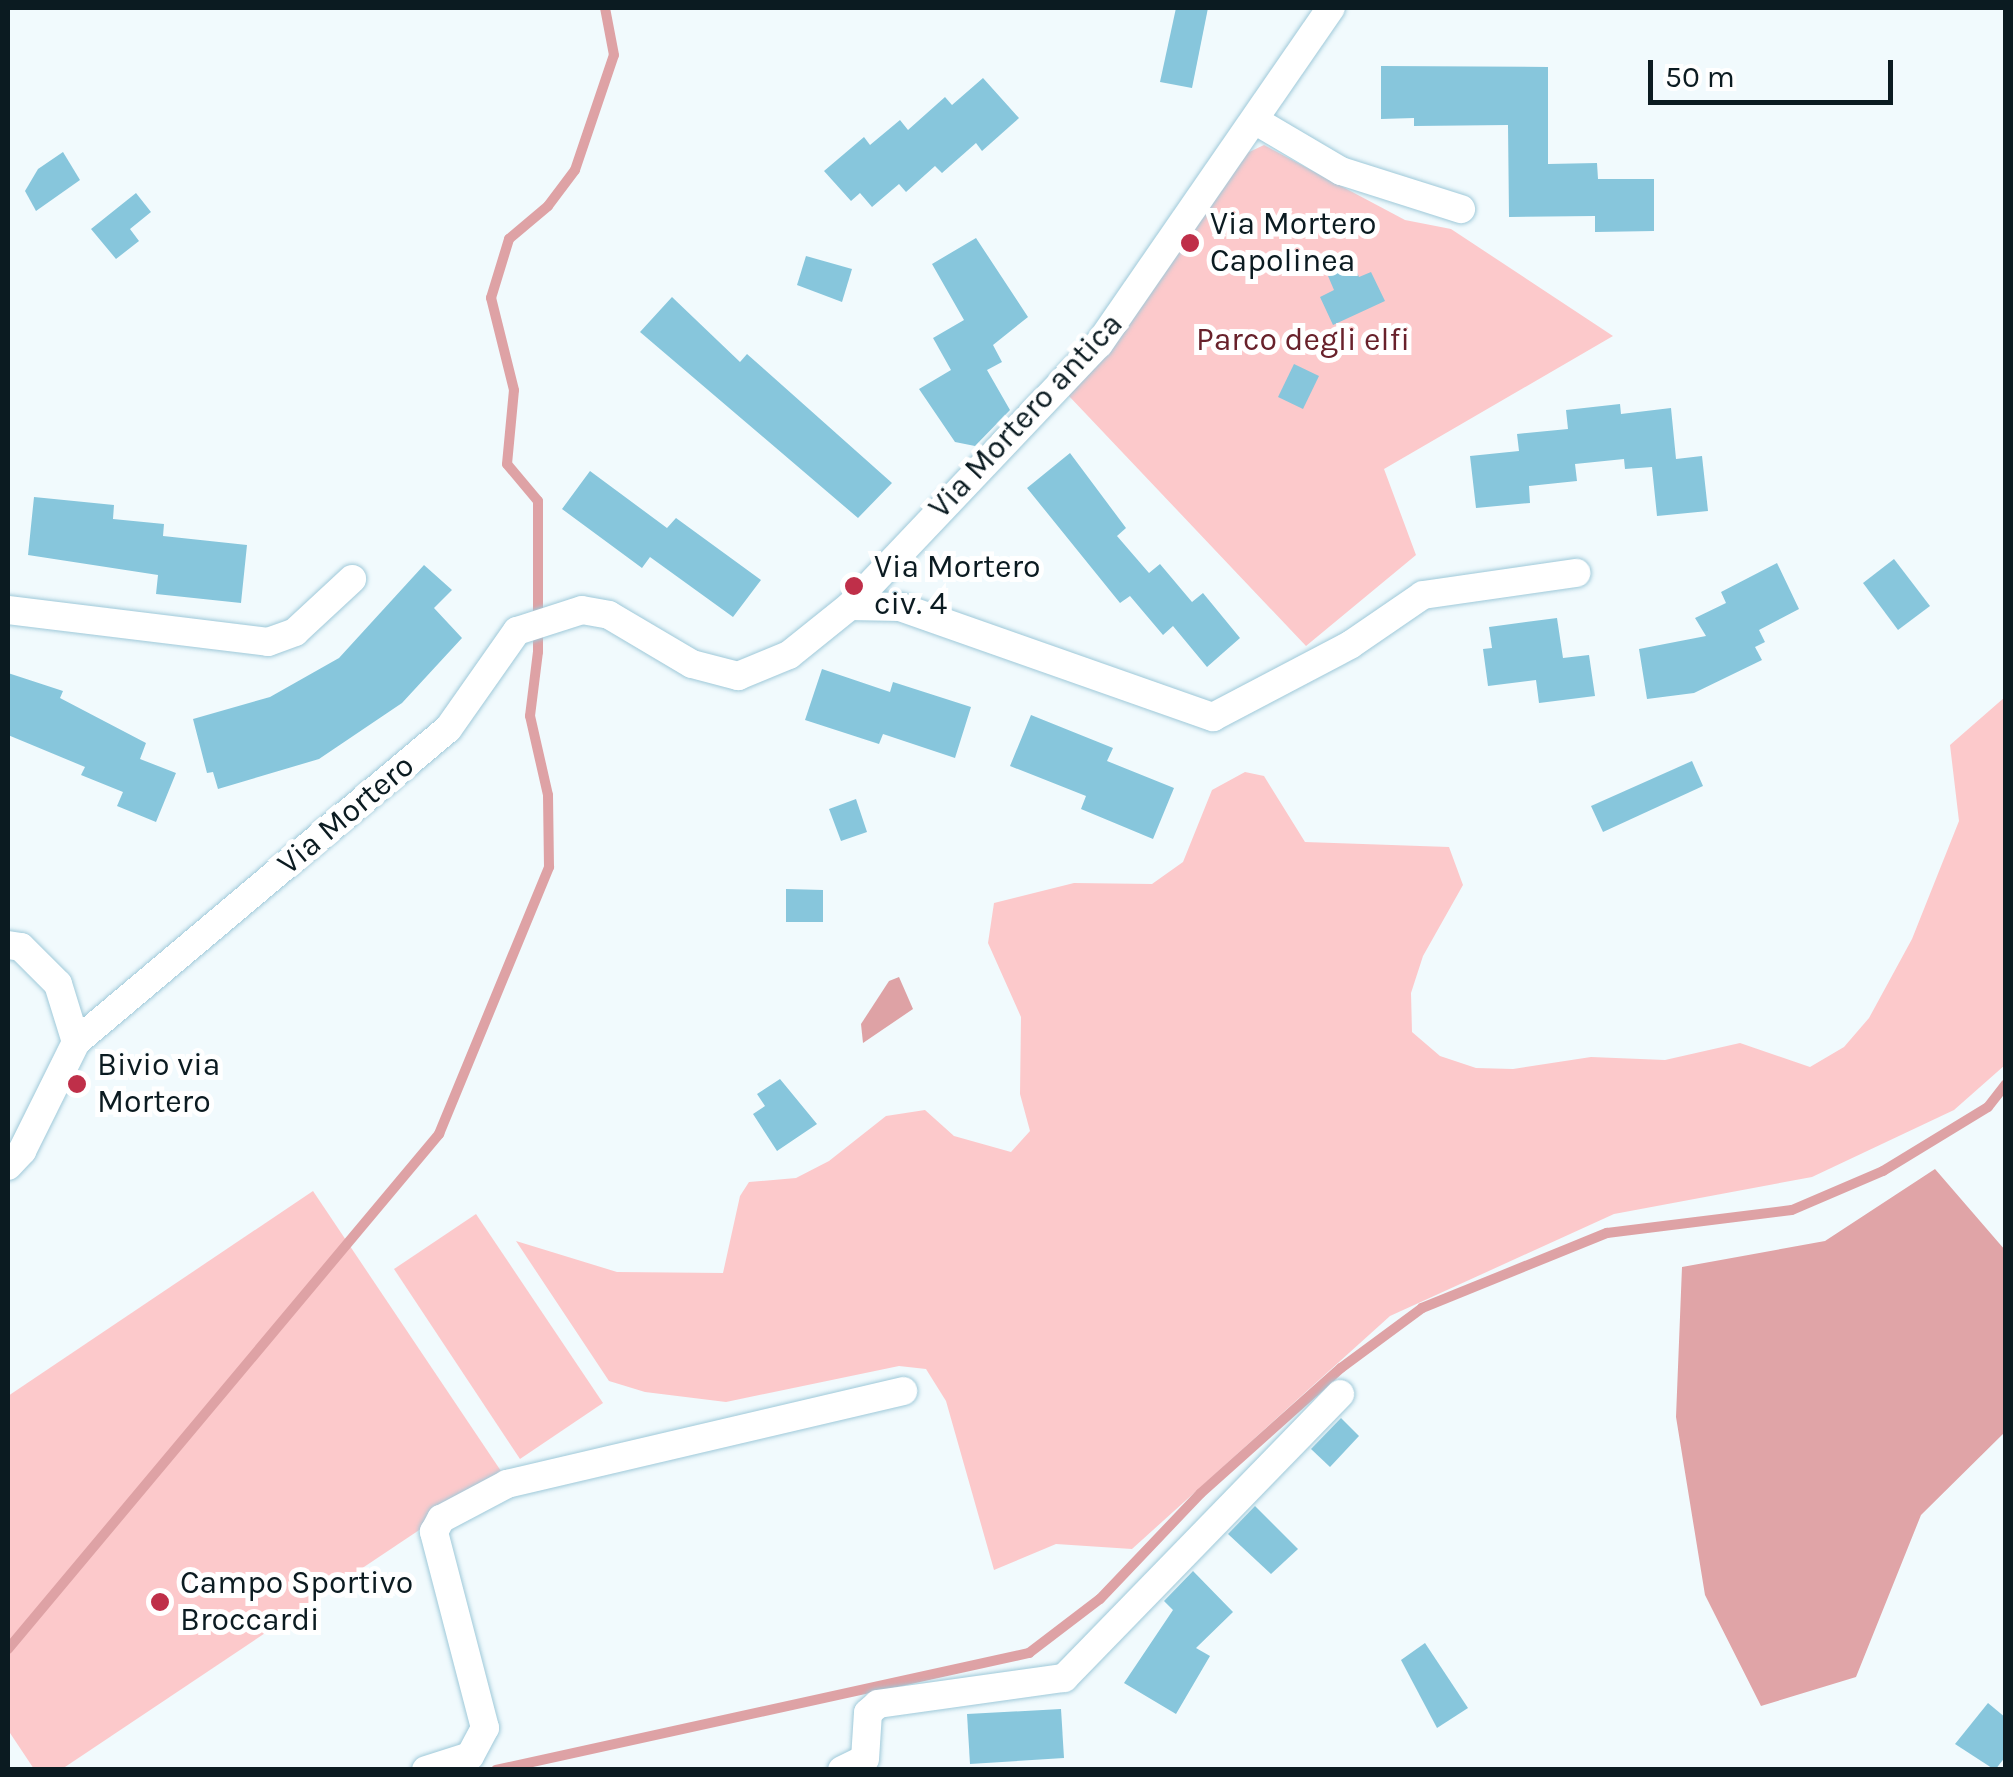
<!DOCTYPE html>
<style>
body{margin:0}
#map{position:relative;width:2013px;height:1777px;overflow:hidden;background:#f1fafd;font-family:Karla,sans-serif}
div>[style]{position:absolute}
[style*='--x']{left:calc(var(--x)*1px);top:calc(var(--y)*1px);width:calc(var(--w)*1px);rotate:calc(var(--a)*1deg)}
.green>*{inset:0;background:#fcc9cb}
.forest>*{inset:0;background:#e0a4a7}
.water>*{inset:0;background:#dea2a5}
.stream>*{height:10px;margin:-5px;padding:0 5px;transform-origin:5px;border-radius:5px;background:#dea2a5}
.building>*{inset:0;background:#87c6dc}
.roads{filter:drop-shadow(0 0 2px #9fc9d9) drop-shadow(0 0 2px #9fc9d9)}
.street>*{height:28px;margin:-14px;padding:0 14px;transform-origin:14px;border-radius:14px;background:#fff}
.dots>*{width:28px;height:28px;translate:-50% -50%;box-sizing:border-box;border:5px solid #fff;border-radius:50%}
span{translate:-50% -50%;white-space:nowrap;text-align:center;line-height:1.15;-webkit-text-stroke:10px #fff;paint-order:stroke}
.poi-label{font-size:32px;color:#0b1b21}
.left{translate:0 -50%;text-align:left}
.park-label{font-size:32px;color:#68212b}
.street-label{font-size:32px;color:#0b1b21}
.frame{position:absolute;inset:0;border:10px solid #0b1b21;pointer-events:none}
.scale{position:absolute;left:1648px;top:60px;width:245px;height:45px;box-sizing:border-box;border:5px solid #0b1b21;border-top:0;padding-left:12px;font-size:30px;line-height:35px;white-space:nowrap;color:#0b1b21;-webkit-text-stroke:8px #fff;paint-order:stroke}
</style>
<div id="map">
<div class="green">
<div style="clip-path:polygon(1264px 145px,1405px 220px,1451px 229px,1613px 336px,1384px 469px,1416px 555px,1306px 646px,1068px 395px,1245px 154px)"></div>
<div style="clip-path:polygon(2005px 697px,2005px 1065px,1954px 1110px,1812px 1177px,1614px 1214px,1390px 1316px,1132px 1549px,1056px 1544px,994px 1570px,946px 1401px,926px 1369px,899px 1366px,726px 1402px,645px 1392px,609px 1381px,516px 1241px,617px 1272px,723px 1273px,740px 1196px,749px 1182px,796px 1178px,829px 1161px,886px 1116px,925px 1110px,954px 1136px,1011px 1152px,1030px 1131px,1020px 1094px,1021px 1017px,988px 943px,994px 903px,1074px 883px,1152px 884px,1183px 862px,1212px 790px,1245px 772px,1264px 776px,1305px 842px,1449px 847px,1463px 885px,1423px 956px,1411px 993px,1412px 1032px,1440px 1056px,1476px 1068px,1513px 1069px,1591px 1057px,1665px 1060px,1740px 1043px,1810px 1067px,1844px 1047px,1869px 1018px,1912px 939px,1959px 821px,1950px 745px)"></div>
<div style="clip-path:polygon(313px 1191px,503px 1474px,62px 1769px,34px 1769px,8px 1730px,8px 1396px)"></div>
<div style="clip-path:polygon(476px 1214px,603px 1403px,520px 1459px,394px 1269px)"></div>
</div>
<div class="forest">
<div style="clip-path:polygon(1935px 1169px,2005px 1250px,2005px 1432px,1921px 1515px,1856px 1677px,1761px 1706px,1705px 1595px,1676px 1417px,1682px 1267px,1825px 1241px)"></div>
</div>
<div class="water">
<div style="clip-path:polygon(899px 977px,913px 1009px,863px 1043px,861px 1024px,889px 981px)"></div>
</div>
<div class="stream">
<div style="--x:8;--y:1649;--w:672;--a:-50.07"></div>
<div style="--x:439;--y:1134;--w:289;--a:-67.6"></div>
<div style="--x:549;--y:867;--w:72;--a:-90.8"></div>
<div style="--x:548;--y:795;--w:81;--a:-102.8"></div>
<div style="--x:530;--y:716;--w:64;--a:-82.9"></div>
<div style="--x:538;--y:652;--w:151;--a:-90"></div>
<div style="--x:538;--y:501;--w:48;--a:-130"></div>
<div style="--x:507;--y:464;--w:74;--a:-84.6"></div>
<div style="--x:514;--y:390;--w:95;--a:-104"></div>
<div style="--x:491;--y:298;--w:62;--a:-73"></div>
<div style="--x:509;--y:239;--w:51;--a:-40.2"></div>
<div style="--x:548;--y:206;--w:45;--a:-53.1"></div>
<div style="--x:575;--y:170;--w:121;--a:-71.3"></div>
<div style="--x:614;--y:55;--w:48;--a:-100.8"></div>
<div style="--x:496;--y:1770;--w:546;--a:-12.38"></div>
<div style="--x:1029;--y:1653;--w:89;--a:-37.3"></div>
<div style="--x:1100;--y:1599;--w:146;--a:-46.4"></div>
<div style="--x:1201;--y:1493;--w:188;--a:-41.8"></div>
<div style="--x:1341;--y:1368;--w:101;--a:-36.5"></div>
<div style="--x:1422;--y:1308;--w:200;--a:-22.1"></div>
<div style="--x:1607;--y:1233;--w:186;--a:-7.1"></div>
<div style="--x:1792;--y:1210;--w:99;--a:-23.2"></div>
<div style="--x:1883;--y:1171;--w:123;--a:-31.4"></div>
<div style="--x:1988;--y:1107;--w:29;--a:-52"></div>
</div>
<div class="building">
<div style="clip-path:polygon(1176px 8px,1208px 8px,1192px 88px,1160px 82px)"></div>
<div style="clip-path:polygon(1381px 66px,1548px 67px,1548px 164px,1597px 163px,1598px 179px,1654px 179px,1654px 231px,1595px 232px,1595px 216px,1509px 217px,1508px 125px,1414px 126px,1414px 118px,1381px 119px)"></div>
<div style="clip-path:polygon(983px 78px,1019px 118px,982px 151px,976px 143px,942px 173px,935px 166px,906px 192px,899px 184px,872px 207px,860px 193px,851px 201px,824px 171px,864px 137px,870px 145px,900px 120px,908px 130px,945px 97px,952px 105px)"></div>
<div style="clip-path:polygon(63px 152px,80px 180px,36px 211px,25px 191px,38px 169px)"></div>
<div style="clip-path:polygon(136px 193px,151px 212px,130px 229px,139px 241px,116px 259px,91px 229px)"></div>
<div style="clip-path:polygon(976px 238px,1028px 317px,993px 345px,1002px 362px,987px 370px,1010px 410px,975px 446px,955px 442px,919px 389px,951px 370px,933px 338px,964px 320px,932px 264px)"></div>
<div style="clip-path:polygon(806px 256px,852px 269px,842px 302px,797px 285px)"></div>
<div style="clip-path:polygon(1354px 265px,1359px 277px,1371px 272px,1385px 301px,1333px 325px,1320px 297px,1334px 290px,1328px 276px)"></div>
<div style="clip-path:polygon(672px 297px,740px 362px,747px 354px,892px 483px,858px 518px,640px 332px)"></div>
<div style="clip-path:polygon(1294px 364px,1319px 376px,1303px 409px,1278px 397px)"></div>
<div style="clip-path:polygon(1620px 404px,1621px 414px,1671px 408px,1676px 459px,1702px 456px,1708px 511px,1657px 516px,1652px 467px,1625px 469px,1624px 459px,1575px 464px,1577px 481px,1529px 486px,1530px 503px,1476px 508px,1470px 456px,1519px 451px,1517px 434px,1568px 429px,1566px 410px)"></div>
<div style="clip-path:polygon(1070px 453px,1126px 528px,1117px 536px,1149px 573px,1160px 564px,1192px 602px,1203px 593px,1240px 638px,1207px 667px,1173px 626px,1163px 635px,1130px 596px,1120px 603px,1027px 488px)"></div>
<div style="clip-path:polygon(590px 471px,667px 528px,676px 518px,761px 580px,733px 617px,650px 557px,642px 568px,562px 509px)"></div>
<div style="clip-path:polygon(34px 497px,114px 505px,113px 519px,164px 524px,163px 536px,247px 545px,241px 603px,156px 594px,158px 575px,28px 555px)"></div>
<div style="clip-path:polygon(1894px 559px,1930px 606px,1898px 630px,1863px 583px)"></div>
<div style="clip-path:polygon(1777px 563px,1799px 609px,1759px 630px,1765px 642px,1755px 647px,1762px 660px,1694px 693px,1647px 699px,1639px 649px,1706px 636px,1695px 618px,1726px 603px,1721px 592px)"></div>
<div style="clip-path:polygon(424px 565px,452px 590px,434px 608px,462px 638px,402px 703px,319px 759px,218px 789px,213px 772px,207px 773px,193px 719px,270px 697px,339px 658px)"></div>
<div style="clip-path:polygon(1557px 618px,1563px 658px,1589px 655px,1595px 696px,1539px 703px,1536px 680px,1488px 686px,1483px 649px,1492px 648px,1489px 627px)"></div>
<div style="clip-path:polygon(822px 669px,890px 692px,893px 682px,971px 707px,955px 758px,883px 734px,879px 744px,805px 720px)"></div>
<div style="clip-path:polygon(8px 673px,63px 691px,60px 698px,146px 743px,140px 759px,176px 773px,156px 822px,117px 806px,123px 792px,81px 775px,85px 767px,8px 735px)"></div>
<div style="clip-path:polygon(1031px 715px,1113px 748px,1107px 761px,1174px 788px,1153px 839px,1081px 809px,1086px 796px,1010px 766px)"></div>
<div style="clip-path:polygon(1692px 761px,1703px 786px,1603px 832px,1591px 806px)"></div>
<div style="clip-path:polygon(856px 799px,867px 832px,841px 841px,829px 809px)"></div>
<div style="clip-path:polygon(786px 889px,823px 890px,823px 922px,786px 922px)"></div>
<div style="clip-path:polygon(780px 1079px,817px 1124px,777px 1151px,753px 1114px,765px 1106px,757px 1094px)"></div>
<div style="clip-path:polygon(1341px 1418px,1359px 1436px,1330px 1467px,1311px 1449px)"></div>
<div style="clip-path:polygon(1255px 1506px,1298px 1549px,1271px 1574px,1228px 1534px)"></div>
<div style="clip-path:polygon(1193px 1571px,1233px 1612px,1196px 1648px,1210px 1656px,1176px 1714px,1124px 1683px,1173px 1610px,1164px 1601px)"></div>
<div style="clip-path:polygon(1425px 1643px,1468px 1708px,1437px 1728px,1401px 1660px)"></div>
<div style="clip-path:polygon(1988px 1703px,2006px 1718px,2006px 1756px,1995px 1770px,1955px 1744px)"></div>
<div style="clip-path:polygon(1061px 1709px,1064px 1758px,970px 1764px,967px 1714px)"></div>
</div>
<div class="roads">
<div class="street">
<div style="--x:1256;--y:121;--w:99;--a:30.5"></div>
<div style="--x:1341;--y:171;--w:126;--a:17.6"></div>
<div style="--x:850;--y:606;--w:50;--a:1.1"></div>
<div style="--x:900;--y:607;--w:332;--a:19.4"></div>
<div style="--x:1213;--y:717;--w:155;--a:-27.7"></div>
<div style="--x:1350;--y:645;--w:88;--a:-34.4"></div>
<div style="--x:1423;--y:595;--w:155;--a:-8.2"></div>
<div style="--x:8;--y:610;--w:262;--a:7"></div>
<div style="--x:268;--y:642;--w:29;--a:-20"></div>
<div style="--x:295;--y:632;--w:78;--a:-42.9"></div>
<div style="--x:8;--y:945;--w:13;--a:9"></div>
<div style="--x:21;--y:947;--w:52;--a:45"></div>
<div style="--x:58;--y:984;--w:61;--a:72.8"></div>
<div style="--x:8;--y:1166;--w:21;--a:-47"></div>
<div style="--x:22;--y:1151;--w:122;--a:-63.6"></div>
<div style="--x:76;--y:1042;--w:486;--a:-40.1"></div>
<div style="--x:448;--y:729;--w:120;--a:-54.9"></div>
<div style="--x:517;--y:631;--w:68;--a:-17.9"></div>
<div style="--x:582;--y:610;--w:27;--a:10"></div>
<div style="--x:609;--y:615;--w:96;--a:30.6"></div>
<div style="--x:692;--y:664;--w:48;--a:14.6"></div>
<div style="--x:738;--y:676;--w:55;--a:-22.4"></div>
<div style="--x:789;--y:655;--w:78;--a:-38.8"></div>
<div style="--x:850;--y:606;--w:361;--a:-46.5"></div>
<div style="--x:1099;--y:344;--w:408;--a:-55.4"></div>
<div style="--x:426;--y:1770;--w:46;--a:-17.7"></div>
<div style="--x:470;--y:1756;--w:32;--a:-62"></div>
<div style="--x:485;--y:1728;--w:203;--a:-104.6"></div>
<div style="--x:434;--y:1532;--w:15;--a:-62"></div>
<div style="--x:441;--y:1519;--w:75;--a:-27.9"></div>
<div style="--x:507;--y:1484;--w:407;--a:-13.2"></div>
<div style="--x:842;--y:1770;--w:25;--a:-26"></div>
<div style="--x:865;--y:1759;--w:46;--a:-86.3"></div>
<div style="--x:868;--y:1713;--w:13;--a:-42"></div>
<div style="--x:878;--y:1704;--w:188;--a:-8"></div>
<div style="--x:1064;--y:1678;--w:396;--a:-45.8"></div>
</div>
</div>
<div class="dots">
<div style="left:1190px;top:243px;background:#bf2f49"></div>
<div style="left:854px;top:586px;background:#bf2f49"></div>
<div style="left:77px;top:1084px;background:#bf2f49"></div>
<div style="left:160px;top:1602px;background:#bf2f49"></div>
</div>
<div class="poi-label">
<span class="left" style="left:1210px;top:243px">Via Mortero<br>Capolinea</span>
<span class="left" style="left:874px;top:586px">Via Mortero<br>civ. 4</span>
<span class="left" style="left:97px;top:1084px">Bivio via<br>Mortero</span>
<span class="left" style="left:180px;top:1602px">Campo Sportivo<br>Broccardi</span>
</div>
<div class="park-label">
<span style="left:1303px;top:340px">Parco degli elfi</span>
</div>
<div class="street-label">
<span style="left:1026px;top:416px;rotate:-47deg">Via Mortero antica</span>
<span style="left:346px;top:815px;rotate:-40deg">Via Mortero</span>
</div>
<div class="frame"></div>
<div class="scale">50 m</div>
</div>
